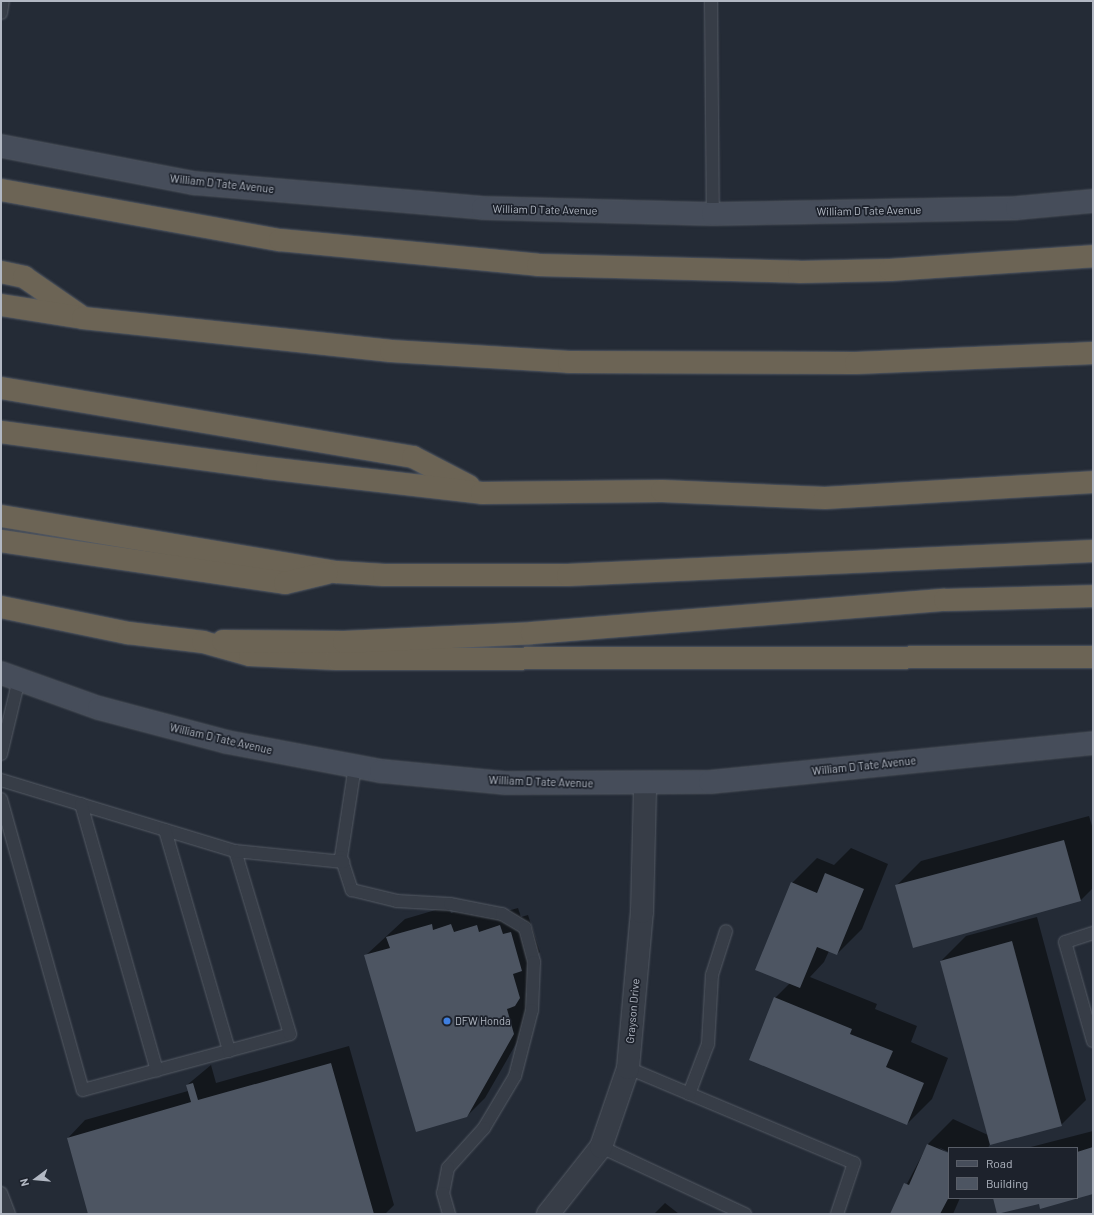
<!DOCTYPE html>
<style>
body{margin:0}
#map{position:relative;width:1094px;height:1215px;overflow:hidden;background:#242b36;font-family:Barlow,sans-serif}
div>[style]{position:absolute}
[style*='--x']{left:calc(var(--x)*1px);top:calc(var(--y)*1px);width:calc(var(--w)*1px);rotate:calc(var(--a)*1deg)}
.shadow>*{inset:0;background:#0007}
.building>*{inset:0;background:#4d5562}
.roads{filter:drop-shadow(0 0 1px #555b65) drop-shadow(0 0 1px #555b65)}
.lane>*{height:12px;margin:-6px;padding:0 6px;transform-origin:6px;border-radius:6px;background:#373d47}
.street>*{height:22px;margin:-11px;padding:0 11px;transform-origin:11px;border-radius:11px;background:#373d47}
.secondary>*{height:22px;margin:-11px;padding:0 11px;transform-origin:11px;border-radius:11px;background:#464d5a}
.highway>*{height:22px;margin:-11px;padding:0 11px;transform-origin:11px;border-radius:11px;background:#6c6455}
.dots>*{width:11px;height:11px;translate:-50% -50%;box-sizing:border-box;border:2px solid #1d222c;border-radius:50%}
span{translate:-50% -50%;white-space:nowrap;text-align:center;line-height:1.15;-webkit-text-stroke:3.5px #1d222c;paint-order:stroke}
.street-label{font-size:11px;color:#b2b8c3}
.poi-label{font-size:11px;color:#b2b8c3}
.left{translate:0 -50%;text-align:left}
.frame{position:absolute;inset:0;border:2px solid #b2b8c3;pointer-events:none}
.legend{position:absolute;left:948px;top:1147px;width:130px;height:52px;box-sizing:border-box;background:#1d222c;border:1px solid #595e68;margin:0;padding:5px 7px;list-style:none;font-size:12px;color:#b2b8c3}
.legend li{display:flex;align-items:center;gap:8px;height:20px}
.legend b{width:20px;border:1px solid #595e68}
.north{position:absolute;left:16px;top:1159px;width:40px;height:40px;-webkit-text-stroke:3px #1d222c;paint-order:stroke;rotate:254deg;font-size:11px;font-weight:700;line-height:16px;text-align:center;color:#b2b8c3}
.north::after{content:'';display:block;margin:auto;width:14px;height:18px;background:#b2b8c3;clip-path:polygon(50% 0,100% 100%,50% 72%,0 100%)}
</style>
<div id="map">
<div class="shadow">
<div style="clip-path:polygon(1089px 816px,1093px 829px,1093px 888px,1081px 900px,914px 947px,896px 886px,921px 861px)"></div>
<div style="clip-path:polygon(851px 848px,888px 864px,862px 929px,837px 954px,829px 951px,824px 962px,810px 977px,877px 1004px,875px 1009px,917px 1026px,911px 1042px,948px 1058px,932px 1099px,907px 1124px,775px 998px,790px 983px,792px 883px,817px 858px,834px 865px)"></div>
<div style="clip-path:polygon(449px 906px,451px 913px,469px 907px,471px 915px,495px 908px,497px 914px,518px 908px,521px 917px,528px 915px,540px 952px,532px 960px,533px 987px,526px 994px,532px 1016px,485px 1098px,467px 1116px,365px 956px,405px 919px)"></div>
<div style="clip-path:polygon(1037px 917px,1086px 1100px,1061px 1125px,990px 1144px,988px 1148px,949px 1148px,949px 1152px,938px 1147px,949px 1154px,949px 1198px,960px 1198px,953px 1214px,891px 1214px,928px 1144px,953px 1119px,988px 1135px,941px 961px,966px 936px)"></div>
<div style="clip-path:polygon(349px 1046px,394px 1205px,385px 1214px,89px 1214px,68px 1138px,85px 1120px,188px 1091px,187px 1085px,211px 1065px,216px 1083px)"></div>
<div style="clip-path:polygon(1093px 1131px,1093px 1193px,1077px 1197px,1077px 1148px,1027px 1148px)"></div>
<div style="clip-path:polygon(665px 1203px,679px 1214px,654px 1214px)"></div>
</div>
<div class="building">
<div style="clip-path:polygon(1064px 840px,1081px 901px,913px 948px,895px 885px)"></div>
<div style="clip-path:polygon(825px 873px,864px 889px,837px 955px,817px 947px,800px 988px,755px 970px,791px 882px,817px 893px)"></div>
<div style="clip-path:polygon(432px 924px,433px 930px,451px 924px,454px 932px,477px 925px,479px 932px,500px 925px,503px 934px,511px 932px,522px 971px,513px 974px,520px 998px,515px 1006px,507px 1009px,514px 1034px,467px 1117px,416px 1132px,364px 955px,390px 948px,386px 937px)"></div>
<div style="clip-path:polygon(1012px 941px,1062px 1126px,990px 1145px,940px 961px)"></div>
<div style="clip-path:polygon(774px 997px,852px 1029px,850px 1034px,893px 1051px,886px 1067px,924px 1083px,907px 1125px,749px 1060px)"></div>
<div style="clip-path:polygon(331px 1063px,374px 1214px,88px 1214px,67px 1138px,191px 1102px,186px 1085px,193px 1083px,198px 1100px)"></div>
<div style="clip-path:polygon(927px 1144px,949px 1153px,949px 1197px,940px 1214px,890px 1214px,904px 1183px,909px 1185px)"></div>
<div style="clip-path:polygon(1093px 1147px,1093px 1194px,1040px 1209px,1039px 1204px,997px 1214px,993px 1198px,1077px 1198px,1077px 1152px)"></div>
</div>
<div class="roads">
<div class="lane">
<div style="--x:711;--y:1;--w:213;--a:89.5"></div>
<div style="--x:1;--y:13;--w:12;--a:-81"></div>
<div style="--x:1;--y:754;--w:77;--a:-76.5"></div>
<div style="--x:355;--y:766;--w:92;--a:98.7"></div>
<div style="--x:341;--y:857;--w:35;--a:72"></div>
<div style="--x:352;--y:890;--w:46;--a:13.7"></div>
<div style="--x:397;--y:901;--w:53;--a:3.2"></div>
<div style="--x:450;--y:904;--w:53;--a:10.9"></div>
<div style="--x:502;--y:914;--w:27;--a:31"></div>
<div style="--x:525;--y:928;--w:35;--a:75"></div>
<div style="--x:534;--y:962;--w:48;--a:92.4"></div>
<div style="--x:532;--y:1010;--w:68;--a:104.4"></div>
<div style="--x:515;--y:1076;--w:61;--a:120.8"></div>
<div style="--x:484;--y:1128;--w:54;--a:132"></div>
<div style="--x:448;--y:1168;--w:25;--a:101"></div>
<div style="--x:443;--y:1193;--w:22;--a:74"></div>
<div style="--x:1;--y:780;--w:245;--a:16.9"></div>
<div style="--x:1;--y:799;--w:302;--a:74.3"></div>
<div style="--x:83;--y:1090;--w:214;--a:-15.1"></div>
<div style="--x:290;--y:1034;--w:191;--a:-106.7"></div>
<div style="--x:235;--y:851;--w:109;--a:5.8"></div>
<div style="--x:81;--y:804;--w:277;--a:74.1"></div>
<div style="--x:165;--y:830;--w:230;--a:73.8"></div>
<div style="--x:1093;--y:933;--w:29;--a:162"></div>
<div style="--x:1065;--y:942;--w:103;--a:74.2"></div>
<div style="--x:628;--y:1068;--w:245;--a:22.8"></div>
<div style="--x:854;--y:1163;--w:54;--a:108.4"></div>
<div style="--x:689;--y:1094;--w:53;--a:-69.2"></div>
<div style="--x:708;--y:1044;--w:69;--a:-86.7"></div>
<div style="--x:712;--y:975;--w:46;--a:-72.3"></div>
<div style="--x:601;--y:1147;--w:159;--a:25"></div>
<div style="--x:1;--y:1193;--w:22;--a:69"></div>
</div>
<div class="street">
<div style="--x:548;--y:1214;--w:85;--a:-51.7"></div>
<div style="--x:601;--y:1147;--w:83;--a:-71.1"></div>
<div style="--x:628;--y:1068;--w:157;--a:-84.9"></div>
<div style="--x:642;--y:912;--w:127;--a:-88.6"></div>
</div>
<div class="secondary">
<div style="--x:1;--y:146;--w:196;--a:10.9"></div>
<div style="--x:193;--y:183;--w:291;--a:4.9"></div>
<div style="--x:483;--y:208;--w:230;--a:1.5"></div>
<div style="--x:713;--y:214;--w:304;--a:-1.1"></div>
<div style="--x:1017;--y:208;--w:76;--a:-5.3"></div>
<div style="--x:1;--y:673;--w:104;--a:19.7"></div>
<div style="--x:99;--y:708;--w:132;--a:14.9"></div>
<div style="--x:227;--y:742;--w:157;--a:10.7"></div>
<div style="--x:381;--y:771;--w:126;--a:5.5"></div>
<div style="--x:506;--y:783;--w:204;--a:-0.3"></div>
<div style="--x:710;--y:782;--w:385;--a:-5.8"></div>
</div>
<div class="highway">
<div style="--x:1;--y:190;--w:283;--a:10.2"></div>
<div style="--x:280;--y:240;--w:259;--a:5.5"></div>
<div style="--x:538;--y:265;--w:261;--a:1.5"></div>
<div style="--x:799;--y:272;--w:91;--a:-1.3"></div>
<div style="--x:890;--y:270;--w:203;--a:-3.9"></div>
<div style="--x:1;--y:272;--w:24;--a:12"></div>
<div style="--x:24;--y:277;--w:67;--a:34.6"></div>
<div style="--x:1;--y:305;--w:83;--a:9"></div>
<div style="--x:83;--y:318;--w:310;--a:6.1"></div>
<div style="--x:391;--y:351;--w:178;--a:3.5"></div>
<div style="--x:569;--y:362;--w:287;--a:0.2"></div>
<div style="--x:856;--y:363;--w:237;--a:-2.4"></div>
<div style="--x:1;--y:388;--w:418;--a:9.5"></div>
<div style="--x:413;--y:457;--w:63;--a:27.4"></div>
<div style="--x:1;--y:432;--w:268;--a:7.7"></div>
<div style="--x:267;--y:468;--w:216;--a:6.6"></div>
<div style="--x:482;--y:493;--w:180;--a:-0.6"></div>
<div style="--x:662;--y:491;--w:163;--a:2.5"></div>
<div style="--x:825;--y:498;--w:268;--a:-3.4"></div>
<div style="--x:1;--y:516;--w:340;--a:9.5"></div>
<div style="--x:336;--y:572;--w:48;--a:3.6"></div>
<div style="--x:384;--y:575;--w:184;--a:0"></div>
<div style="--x:568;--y:575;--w:526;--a:-2.62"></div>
<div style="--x:1;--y:541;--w:287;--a:8.4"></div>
<div style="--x:285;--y:583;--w:43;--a:-13.4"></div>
<div style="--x:1;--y:607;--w:130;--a:11.6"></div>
<div style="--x:128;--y:633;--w:76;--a:6.8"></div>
<div style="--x:203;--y:642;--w:49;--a:15.5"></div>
<div style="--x:250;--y:655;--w:87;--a:2.6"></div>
<div style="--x:337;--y:659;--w:756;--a:-0.15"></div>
<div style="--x:223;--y:641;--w:121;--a:0.5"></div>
<div style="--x:344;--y:642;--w:188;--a:-2.7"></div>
<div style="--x:532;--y:633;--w:414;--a:-4.6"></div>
<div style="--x:945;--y:600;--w:148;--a:-1.5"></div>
</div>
</div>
<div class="dots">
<div style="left:447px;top:1021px;background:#3f7fe0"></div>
</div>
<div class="street-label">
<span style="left:222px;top:184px;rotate:6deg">William D Tate Avenue</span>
<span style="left:545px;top:210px;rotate:1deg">William D Tate Avenue</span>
<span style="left:869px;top:211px;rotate:-1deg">William D Tate Avenue</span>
<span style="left:221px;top:739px;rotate:13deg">William D Tate Avenue</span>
<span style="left:864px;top:766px;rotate:-6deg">William D Tate Avenue</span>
<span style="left:541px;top:782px;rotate:2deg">William D Tate Avenue</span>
<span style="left:633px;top:1011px;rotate:-85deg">Grayson Drive</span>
</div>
<div class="poi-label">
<span class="left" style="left:455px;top:1021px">DFW Honda</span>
</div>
<div class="frame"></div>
<ul class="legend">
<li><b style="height:5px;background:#464d5a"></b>Road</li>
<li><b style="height:11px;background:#4d5562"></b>Building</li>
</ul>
<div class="north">N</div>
</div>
